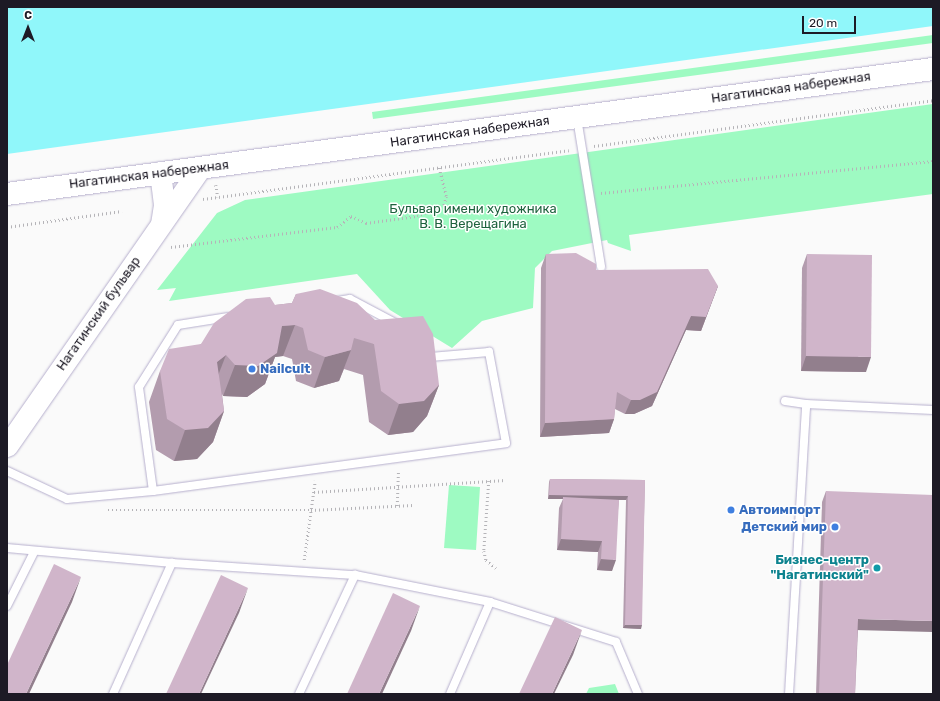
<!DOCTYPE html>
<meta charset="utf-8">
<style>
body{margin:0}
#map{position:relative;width:940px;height:701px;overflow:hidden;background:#fafafa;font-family:Rubik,sans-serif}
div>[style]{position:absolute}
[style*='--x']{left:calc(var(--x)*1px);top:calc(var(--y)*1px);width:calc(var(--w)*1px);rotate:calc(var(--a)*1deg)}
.green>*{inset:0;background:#9efac2}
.water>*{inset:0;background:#90f7fa}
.path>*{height:2.5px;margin-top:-1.25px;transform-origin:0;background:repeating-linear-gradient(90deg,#b5b4b8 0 1px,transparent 0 4px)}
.roads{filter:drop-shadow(0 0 1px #b6afcd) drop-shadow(0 0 1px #b6afcd)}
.service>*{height:8px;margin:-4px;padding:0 4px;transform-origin:4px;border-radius:4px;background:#fff}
.tertiary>*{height:21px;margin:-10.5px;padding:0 10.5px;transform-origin:10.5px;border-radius:10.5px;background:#fff}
.secondary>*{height:22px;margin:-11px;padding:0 11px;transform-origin:11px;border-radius:11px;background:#fff}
.wall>*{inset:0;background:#b39cae}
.shaded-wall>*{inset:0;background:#927f8d}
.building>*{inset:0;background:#d0b5ca}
.dots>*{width:11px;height:11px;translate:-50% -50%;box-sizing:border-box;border:2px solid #fff;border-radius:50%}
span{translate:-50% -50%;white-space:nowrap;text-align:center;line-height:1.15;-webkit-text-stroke:3px #fff;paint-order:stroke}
.street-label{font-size:13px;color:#1d1a25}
.park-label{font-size:13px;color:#1e633e}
.shop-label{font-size:13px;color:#366cbe;font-weight:700}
.left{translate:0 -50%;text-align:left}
.right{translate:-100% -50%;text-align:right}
.culture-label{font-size:13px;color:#0d838f;font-weight:700}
.frame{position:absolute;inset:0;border:8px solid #1d1a25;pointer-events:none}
.north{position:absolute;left:8px;top:8px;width:40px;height:40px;-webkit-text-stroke:3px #fff;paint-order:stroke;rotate:0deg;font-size:11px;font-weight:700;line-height:16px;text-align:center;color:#1d1a25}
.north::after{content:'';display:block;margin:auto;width:14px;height:18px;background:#1d1a25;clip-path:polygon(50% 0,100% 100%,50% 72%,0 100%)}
.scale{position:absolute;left:802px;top:16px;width:54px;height:18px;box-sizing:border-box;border:2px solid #1d1a25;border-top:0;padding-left:5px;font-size:12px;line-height:14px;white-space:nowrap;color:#1d1a25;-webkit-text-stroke:3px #fff;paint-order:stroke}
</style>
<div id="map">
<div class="green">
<div style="clip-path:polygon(933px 35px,933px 43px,373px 119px,372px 112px)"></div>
<div style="clip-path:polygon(933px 104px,933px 194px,636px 234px,629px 235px,631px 251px,608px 243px,607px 240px,552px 251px,535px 268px,533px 308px,482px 321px,452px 348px,390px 310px,357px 274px,169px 301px,176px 288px,157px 290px,217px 213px,245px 200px)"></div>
<div style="clip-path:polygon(449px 485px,480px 487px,476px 550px,444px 548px)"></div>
<div style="clip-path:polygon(615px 684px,619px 694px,586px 694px,589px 688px)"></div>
</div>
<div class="water">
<div style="clip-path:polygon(7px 7px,933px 7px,933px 26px,7px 154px)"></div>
</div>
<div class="path">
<div style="--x:594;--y:146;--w:342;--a:-7.7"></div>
<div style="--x:216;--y:185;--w:12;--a:81"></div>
<div style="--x:601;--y:193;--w:334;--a:-5.5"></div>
<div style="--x:203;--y:199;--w:369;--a:-7.6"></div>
<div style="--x:7;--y:227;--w:116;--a:-7.9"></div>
<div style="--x:171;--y:247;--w:167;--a:-6.9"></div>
<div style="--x:337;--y:227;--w:18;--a:-38"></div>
<div style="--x:351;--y:216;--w:17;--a:25"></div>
<div style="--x:366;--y:223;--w:51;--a:-7.8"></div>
<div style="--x:417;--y:216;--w:29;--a:-22"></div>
<div style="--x:444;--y:205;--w:9;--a:-77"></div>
<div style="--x:446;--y:196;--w:30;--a:-104"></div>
<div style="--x:489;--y:481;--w:70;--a:94.1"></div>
<div style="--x:484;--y:551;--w:9;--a:77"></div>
<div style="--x:486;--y:560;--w:13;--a:39"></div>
<div style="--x:314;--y:492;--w:192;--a:-3.6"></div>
<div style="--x:397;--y:506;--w:36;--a:-88"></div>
<div style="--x:108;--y:510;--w:203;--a:0"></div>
<div style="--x:311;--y:510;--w:102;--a:-2.8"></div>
<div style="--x:304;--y:560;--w:80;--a:-82.1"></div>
</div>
<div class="roads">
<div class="service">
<div style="--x:577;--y:118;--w:151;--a:80.8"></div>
<div style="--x:337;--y:301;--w:13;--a:-9"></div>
<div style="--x:350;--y:299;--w:53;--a:28"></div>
<div style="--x:785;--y:401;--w:21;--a:8"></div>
<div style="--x:806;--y:404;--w:127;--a:2.7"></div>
<div style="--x:7;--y:471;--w:66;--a:25"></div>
<div style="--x:67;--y:499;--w:86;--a:-5.3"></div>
<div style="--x:153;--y:491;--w:356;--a:-7.7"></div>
<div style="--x:506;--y:443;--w:93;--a:-100.6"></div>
<div style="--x:489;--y:352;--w:59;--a:175.2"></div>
<div style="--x:430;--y:357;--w:5;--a:-101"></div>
<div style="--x:153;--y:491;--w:105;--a:-97.7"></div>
<div style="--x:139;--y:387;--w:73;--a:-57.8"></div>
<div style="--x:178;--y:325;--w:51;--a:-9.1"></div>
<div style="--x:7;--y:548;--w:166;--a:5.2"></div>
<div style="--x:172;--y:563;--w:183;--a:3.8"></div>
<div style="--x:355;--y:575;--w:138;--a:11.3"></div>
<div style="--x:490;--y:602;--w:132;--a:17.6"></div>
<div style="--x:616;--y:642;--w:56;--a:67.1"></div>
<div style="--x:7;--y:606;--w:60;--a:-63.4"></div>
<div style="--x:113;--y:694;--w:144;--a:-65.8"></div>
<div style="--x:299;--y:694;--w:132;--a:-64.8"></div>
<div style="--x:450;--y:694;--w:100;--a:-66.5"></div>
<div style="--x:789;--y:694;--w:290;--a:-86.6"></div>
</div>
<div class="tertiary">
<div style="--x:160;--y:172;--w:33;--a:83"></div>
<div style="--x:164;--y:205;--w:18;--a:99"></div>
<div style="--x:7;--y:446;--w:338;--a:-55.2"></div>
</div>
<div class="secondary">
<div style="--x:7;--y:194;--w:934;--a:-7.69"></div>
</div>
</div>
<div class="wall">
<div style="clip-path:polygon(546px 254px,596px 270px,718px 286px,701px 331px,686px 330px,652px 406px,634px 414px,625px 414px,615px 409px,614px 419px,609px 433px,540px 437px,541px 268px)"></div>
<div style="clip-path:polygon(807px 254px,866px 372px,801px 371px,802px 268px)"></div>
<div style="clip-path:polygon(296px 294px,439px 385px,427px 416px,413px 432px,388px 435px,369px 422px,363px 375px,344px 369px,339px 381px,314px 388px,296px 381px,292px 359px,283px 356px,275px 357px,265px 384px,247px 397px,223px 396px,222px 394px,224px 411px,213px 442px,197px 459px,174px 461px,156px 450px,149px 402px,160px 371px,201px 344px,275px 305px,292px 303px)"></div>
<div style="clip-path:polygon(550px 479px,645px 480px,641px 629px,623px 628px,626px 500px,619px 500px,612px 571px,597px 570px,598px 552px,557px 550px,559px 508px,563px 499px,548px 499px,549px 482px)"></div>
<div style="clip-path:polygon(826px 491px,858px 630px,855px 694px,816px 694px,822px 502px)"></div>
</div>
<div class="shaded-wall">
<div style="clip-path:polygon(718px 286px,701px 331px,686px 330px,652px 406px,634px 414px,625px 414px,631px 400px,691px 316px)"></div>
<div style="clip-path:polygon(295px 325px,283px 356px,275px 357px,265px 384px,247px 397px,223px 396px,235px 365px,282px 326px)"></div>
<div style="clip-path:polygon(351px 350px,339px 381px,314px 388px,325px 357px)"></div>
<div style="clip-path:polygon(226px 355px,214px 386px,217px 362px)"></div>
<div style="clip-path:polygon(806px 356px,871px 357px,866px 372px,801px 371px)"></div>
<div style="clip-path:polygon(439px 385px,427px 416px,413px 432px,388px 435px,399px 404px)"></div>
<div style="clip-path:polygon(224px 411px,213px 442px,197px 459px,174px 461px,185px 430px)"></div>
<div style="clip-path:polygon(614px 419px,609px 433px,540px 437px,545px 423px)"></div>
<div style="clip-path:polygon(549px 495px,628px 496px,626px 500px,563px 499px,563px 497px,563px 499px,548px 499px)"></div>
<div style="clip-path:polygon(561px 539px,602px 541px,598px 552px,557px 550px)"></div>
<div style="clip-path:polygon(601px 559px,616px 560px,612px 571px,597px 570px)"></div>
<div style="clip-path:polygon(81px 577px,72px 602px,29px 694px,26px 694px)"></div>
<div style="clip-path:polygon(248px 588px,239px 613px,201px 694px,199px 694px)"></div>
<div style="clip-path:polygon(420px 606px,411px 631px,382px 694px,379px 694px)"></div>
<div style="clip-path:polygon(858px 619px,933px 621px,933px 632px,854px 630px)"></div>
<div style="clip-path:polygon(625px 625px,642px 625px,641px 629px,623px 628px)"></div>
<div style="clip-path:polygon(582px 630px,573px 655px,554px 694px,552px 694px)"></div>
</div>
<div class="building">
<div style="clip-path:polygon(576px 253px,596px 264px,596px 270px,708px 269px,718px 286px,706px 317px,691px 316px,657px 392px,640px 400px,631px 400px,617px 392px,614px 419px,545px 423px,546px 254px)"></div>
<div style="clip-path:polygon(807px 254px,872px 255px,871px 357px,806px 356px)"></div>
<div style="clip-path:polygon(320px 289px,357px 303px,375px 320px,423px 316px,433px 334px,439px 385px,424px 401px,399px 404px,381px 391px,374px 344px,354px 338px,351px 350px,325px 357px,308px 350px,303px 328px,295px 325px,282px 326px,277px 353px,258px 366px,235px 365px,226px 355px,217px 362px,224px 411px,208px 428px,185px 430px,167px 419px,160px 371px,169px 349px,201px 344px,214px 323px,246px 299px,270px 297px,275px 305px,292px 303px,296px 294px)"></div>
<div style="clip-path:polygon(550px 479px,645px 480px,642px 625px,625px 625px,628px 496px,549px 495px)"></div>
<div style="clip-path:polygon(826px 491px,933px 495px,933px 621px,858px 619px,855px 694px,819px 694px)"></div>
<div style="clip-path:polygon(563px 497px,619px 500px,616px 560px,601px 559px,602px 541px,561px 539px)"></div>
<div style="clip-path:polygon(54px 564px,81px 577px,26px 694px,7px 694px,7px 665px)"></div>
<div style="clip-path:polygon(221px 575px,248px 588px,199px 694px,166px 694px)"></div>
<div style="clip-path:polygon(393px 593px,420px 606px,379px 694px,347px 694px)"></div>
<div style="clip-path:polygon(555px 617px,582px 630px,552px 694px,519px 694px)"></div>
</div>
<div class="dots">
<div style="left:252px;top:369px;background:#3f7fe0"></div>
<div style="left:731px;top:510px;background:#3f7fe0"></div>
<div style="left:835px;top:527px;background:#3f7fe0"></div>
<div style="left:877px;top:568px;background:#0f9aa8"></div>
</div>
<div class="street-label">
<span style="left:791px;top:88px;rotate:-8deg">Нагатинская набережная</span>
<span style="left:470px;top:132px;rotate:-8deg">Нагатинская набережная</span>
<span style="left:149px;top:175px;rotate:-7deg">Нагатинская набережная</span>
<span style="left:99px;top:314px;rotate:-55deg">Нагатинский бульвар</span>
</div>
<div class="park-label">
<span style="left:473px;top:217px">Бульвар имени художника<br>В. В. Верещагина</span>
</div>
<div class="shop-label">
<span class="left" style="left:260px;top:369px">Nailcult</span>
<span class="left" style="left:739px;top:510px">Автоимпорт</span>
<span class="right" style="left:827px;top:527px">Детский мир</span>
</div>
<div class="culture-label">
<span class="right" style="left:869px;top:568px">Бизнес-центр<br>"Нагатинский"</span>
</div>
<div class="frame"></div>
<div class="north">С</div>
<div class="scale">20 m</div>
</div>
